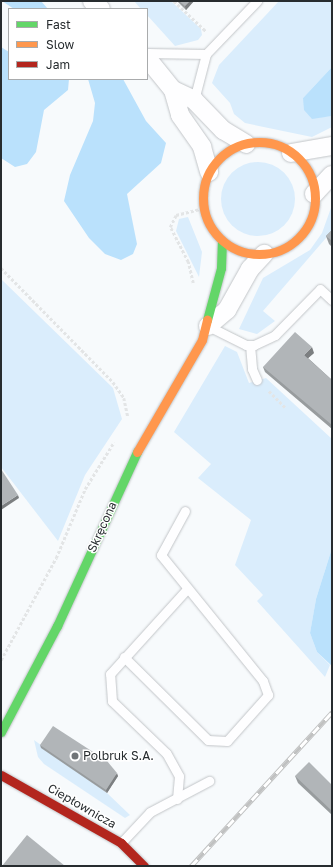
<!DOCTYPE html>
<meta charset="utf-8">
<style>
body{margin:0}
#map{position:relative;width:333px;height:867px;overflow:hidden;background:#f7fafc;font-family:"Golos Text",sans-serif}
div>[style]{position:absolute}
[style*='--x']{left:calc(var(--x)*1px);top:calc(var(--y)*1px);width:calc(var(--w)*1px);rotate:calc(var(--a)*1deg)}
.green>*{inset:0;background:#daedfc}
.round{border-radius:50%}
.forest>*{inset:0;background:#bae1fc}
.path>*{height:2.5px;margin-top:-1.25px;transform-origin:0;background:repeating-linear-gradient(90deg,#e3e5e6 0 3px,transparent 0 5px)}
.roads{filter:drop-shadow(0 0 1px #c2c5c8) drop-shadow(0 0 1px #c2c5c8)}
.lane>*{height:9px;margin:-4.5px;padding:0 4.5px;transform-origin:4.5px;border-radius:4.5px;background:#fefeff}
.street>*{height:18px;margin:-9px;padding:0 9px;transform-origin:9px;border-radius:9px;background:#fefeff}
.fast>*{height:9px;margin:-4.5px;padding:0 4.5px;transform-origin:4.5px;border-radius:4.5px;background:#63d668}
.slow>*{height:9px;margin:-4.5px;padding:0 4.5px;transform-origin:4.5px;border-radius:4.5px;background:#ff974d}
.slow>.ring{margin:-4.5px;padding:0;box-sizing:content-box;background:none;border:9px solid #ff974d;border-radius:50%}
.jam>*{height:9px;margin:-4.5px;padding:0 4.5px;transform-origin:4.5px;border-radius:4.5px;background:#b3261e}
.rail>*{height:4.5px;margin-top:-2.25px;transform-origin:0;background:repeating-linear-gradient(90deg,#fff 0 9px,#c0c1c1 0 18px);box-sizing:border-box;border-block:1px solid #c0c1c1}
.wall>*{inset:0;background:#989c9e}
.shaded-wall>*{inset:0;background:#7c7f81}
.building>*{inset:0;background:#b1b5b8}
.dots>*{width:11px;height:11px;translate:-50% -50%;box-sizing:border-box;border:2px solid #fff;border-radius:50%}
span{translate:-50% -50%;white-space:nowrap;text-align:center;line-height:1.15;-webkit-text-stroke:3px #fff;paint-order:stroke}
.street-label{font-size:12px;color:#272c2f}
.poi-label{font-size:12px;color:#272c2f}
.left{translate:0 -50%;text-align:left}
.frame{position:absolute;inset:0;border:2px solid #272c2f;pointer-events:none}
.legend{position:absolute;left:8px;top:8px;width:140px;height:72px;box-sizing:border-box;background:#fff;border:1px solid #a9abac;margin:0;padding:5px 7px;list-style:none;font-size:12px;color:#272c2f}
.legend li{display:flex;align-items:center;gap:8px;height:20px}
.legend b{width:20px;border:1px solid #a9abac}
</style>
<div id="map">
<div class="green">
<div style="clip-path:polygon(134px 1px,171px 1px,201px 29px,202px 35px,198px 40px,175px 46px,147px 15px,147px 9px,141px 9px)"></div>
<div style="clip-path:polygon(279px 1px,332px 1px,332px 67px,303px 98px,312px 118px,332px 116px,332px 127px,312px 137px,245px 123px,234px 114px,230px 103px,212px 83px,219px 65px)"></div>
<div class="round" style="left:221px;top:162px;width:74px;height:74px"></div>
<div style="clip-path:polygon(332px 205px,332px 231px,263px 311px,275px 321px,257px 334px,239px 329px,263px 278px,310px 250px,322px 233px)"></div>
<div style="clip-path:polygon(188px 217px,202px 252px,199px 277px,176px 231px,179px 219px)"></div>
<div style="clip-path:polygon(1px 279px,113px 388px,122px 419px,85px 475px,58px 541px,1px 467px)"></div>
<div style="clip-path:polygon(225px 346px,237px 352px,249px 383px,266px 378px,332px 439px,332px 548px,316px 599px,310px 633px,317px 652px,330px 665px,325px 677px,257px 601px,263px 595px,235px 565px,251px 520px,198px 478px,211px 464px,174px 432px)"></div>
<div style="clip-path:polygon(34px 740px,107px 793px,130px 815px,125px 818px,44px 764px,38px 757px)"></div>
</div>
<div class="forest">
<div style="clip-path:polygon(2px 1px,41px 1px,48px 9px,14px 9px)"></div>
<div style="clip-path:polygon(1px 47px,9px 52px,9px 79px,69px 79px,68px 90px,44px 110px,36px 152px,27px 164px,15px 167px,1px 158px)"></div>
<div style="clip-path:polygon(332px 67px,332px 116px,312px 119px,304px 110px,303px 98px)"></div>
<div style="clip-path:polygon(88px 79px,123px 79px,146px 121px,166px 143px,161px 163px,127px 194px,137px 244px,133px 254px,121px 260px,105px 254px,89px 238px,64px 201px,70px 175px,93px 121px,95px 103px)"></div>
<div style="clip-path:polygon(332px 548px,332px 666px,317px 652px,310px 633px,316px 599px)"></div>
</div>
<div class="path">
<div style="--x:174;--y:1;--w:44;--a:43.2"></div>
<div style="--x:1;--y:268;--w:160;--a:45.5"></div>
<div style="--x:113;--y:382;--w:19;--a:55"></div>
<div style="--x:124;--y:398;--w:19;--a:78"></div>
<div style="--x:193;--y:283;--w:22;--a:-103"></div>
<div style="--x:188;--y:262;--w:39;--a:-117"></div>
<div style="--x:170;--y:227;--w:13;--a:-63"></div>
<div style="--x:176;--y:215;--w:29;--a:-14"></div>
<div style="--x:269;--y:391;--w:23;--a:45"></div>
<div style="--x:1;--y:660;--w:116;--a:-61.7"></div>
<div style="--x:56;--y:558;--w:75;--a:-67.2"></div>
<div style="--x:85;--y:489;--w:55;--a:-58.3"></div>
</div>
<div class="roads">
<div class="lane">
<div style="--x:147;--y:53;--w:59;--a:1"></div>
<div style="--x:194;--y:100;--w:48;--a:-75.4"></div>
<div style="--x:206;--y:54;--w:74;--a:-46.1"></div>
<div style="--x:208;--y:326;--w:42;--a:26.6"></div>
<div style="--x:246;--y:345;--w:8;--a:0"></div>
<div style="--x:254;--y:345;--w:23;--a:-25"></div>
<div style="--x:275;--y:335;--w:64;--a:-45.6"></div>
<div style="--x:320;--y:289;--w:16;--a:43"></div>
<div style="--x:250;--y:345;--w:24;--a:85"></div>
<div style="--x:252;--y:369;--w:12;--a:66"></div>
<div style="--x:124;--y:657;--w:118;--a:44.7"></div>
<div style="--x:208;--y:740;--w:19;--a:3"></div>
<div style="--x:227;--y:741;--w:62;--a:-48.3"></div>
<div style="--x:268;--y:695;--w:15;--a:-110"></div>
<div style="--x:263;--y:681;--w:162;--a:-129"></div>
<div style="--x:161;--y:555;--w:50;--a:-61.4"></div>
<div style="--x:177;--y:799;--w:23;--a:-85"></div>
<div style="--x:179;--y:776;--w:26;--a:-119"></div>
<div style="--x:166;--y:753;--w:75;--a:-136.1"></div>
<div style="--x:112;--y:701;--w:27;--a:-94"></div>
<div style="--x:110;--y:674;--w:115;--a:-47.8"></div>
<div style="--x:121;--y:843;--w:42;--a:-46.9"></div>
<div style="--x:150;--y:812;--w:67;--a:-27.7"></div>
</div>
<div class="street">
<div style="--x:92;--y:1;--w:12;--a:42"></div>
<div style="--x:147;--y:58;--w:41;--a:50.9"></div>
<div style="--x:173;--y:90;--w:26;--a:74"></div>
<div style="--x:180;--y:115;--w:39;--a:55"></div>
<div style="--x:202;--y:147;--w:26;--a:74"></div>
<div style="--x:173;--y:90;--w:23;--a:25"></div>
<div style="--x:194;--y:100;--w:42;--a:46"></div>
<div style="--x:223;--y:130;--w:27;--a:31"></div>
<div style="--x:291;--y:153;--w:42;--a:-9.7"></div>
<div style="--x:314;--y:194;--w:26;--a:-47"></div>
<div style="--x:208;--y:326;--w:25;--a:-40"></div>
<div style="--x:227;--y:310;--w:47;--a:-60.7"></div>
<div style="--x:250;--y:269;--w:21;--a:-47"></div>
</div>
<div class="fast">
<div style="--x:207;--y:320;--w:54;--a:-74.9"></div>
<div style="--x:221;--y:268;--w:27;--a:-88"></div>
<div style="--x:1;--y:732;--w:120;--a:-62.2"></div>
<div style="--x:57;--y:626;--w:192;--a:-65.3"></div>
</div>
<div class="slow">
<div class="ring" style="left:203px;top:142px;width:103px;height:103px"></div>
<div style="--x:137;--y:452;--w:129;--a:-59.9"></div>
<div style="--x:202;--y:340;--w:21;--a:-76"></div>
</div>
<div class="jam">
<div style="--x:1;--y:775;--w:138;--a:29.5"></div>
<div style="--x:121;--y:843;--w:33;--a:45"></div>
</div>
</div>
<div class="rail">
<div style="--x:191;--y:866;--w:209;--a:-47.5"></div>
</div>
<div class="wall">
<div style="clip-path:polygon(177px 1px,194px 1px,186px 10px)"></div>
<div style="clip-path:polygon(332px 230px,332px 247px,329px 244px,326px 236px)"></div>
<div style="clip-path:polygon(314px 353px,308px 358px,332px 380px,332px 429px,265px 372px,263px 367px)"></div>
<div style="clip-path:polygon(40px 745px,118px 776px,107px 793px,41px 748px)"></div>
<div style="clip-path:polygon(295px 776px,332px 785px,332px 815px,298px 783px)"></div>
</div>
<div class="shaded-wall">
<div style="clip-path:polygon(190px 1px,194px 1px,186px 10px,185px 6px)"></div>
<div style="clip-path:polygon(312px 347px,314px 353px,306px 360px,304px 355px)"></div>
<div style="clip-path:polygon(18px 495px,19px 498px,1px 510px,1px 506px)"></div>
<div style="clip-path:polygon(117px 773px,118px 776px,107px 793px,106px 790px)"></div>
</div>
<div class="building">
<div style="clip-path:polygon(179px 1px,190px 1px,185px 6px)"></div>
<div style="clip-path:polygon(332px 230px,332px 241px,326px 236px)"></div>
<div style="clip-path:polygon(295px 332px,312px 347px,304px 355px,332px 380px,332px 425px,263px 367px)"></div>
<div style="clip-path:polygon(1px 469px,18px 495px,1px 506px)"></div>
<div style="clip-path:polygon(53px 726px,107px 761px,117px 773px,106px 790px,40px 745px)"></div>
<div style="clip-path:polygon(309px 762px,332px 785px,332px 811px,295px 776px)"></div>
<div style="clip-path:polygon(27px 835px,65px 866px,2px 866px)"></div>
</div>
<div class="dots">
<div style="left:75px;top:756px;background:#707477"></div>
</div>
<div class="street-label">
<span style="left:102px;top:527px;rotate:-66deg">Skręcona</span>
<span style="left:82px;top:806px;rotate:30deg">Ciepłownicza</span>
</div>
<div class="poi-label">
<span class="left" style="left:83px;top:756px">Polbruk S.A.</span>
</div>
<div class="frame"></div>
<ul class="legend">
<li><b style="height:5px;background:#63d668"></b>Fast</li>
<li><b style="height:5px;background:#ff974d"></b>Slow</li>
<li><b style="height:5px;background:#b3261e"></b>Jam</li>
</ul>
</div>
